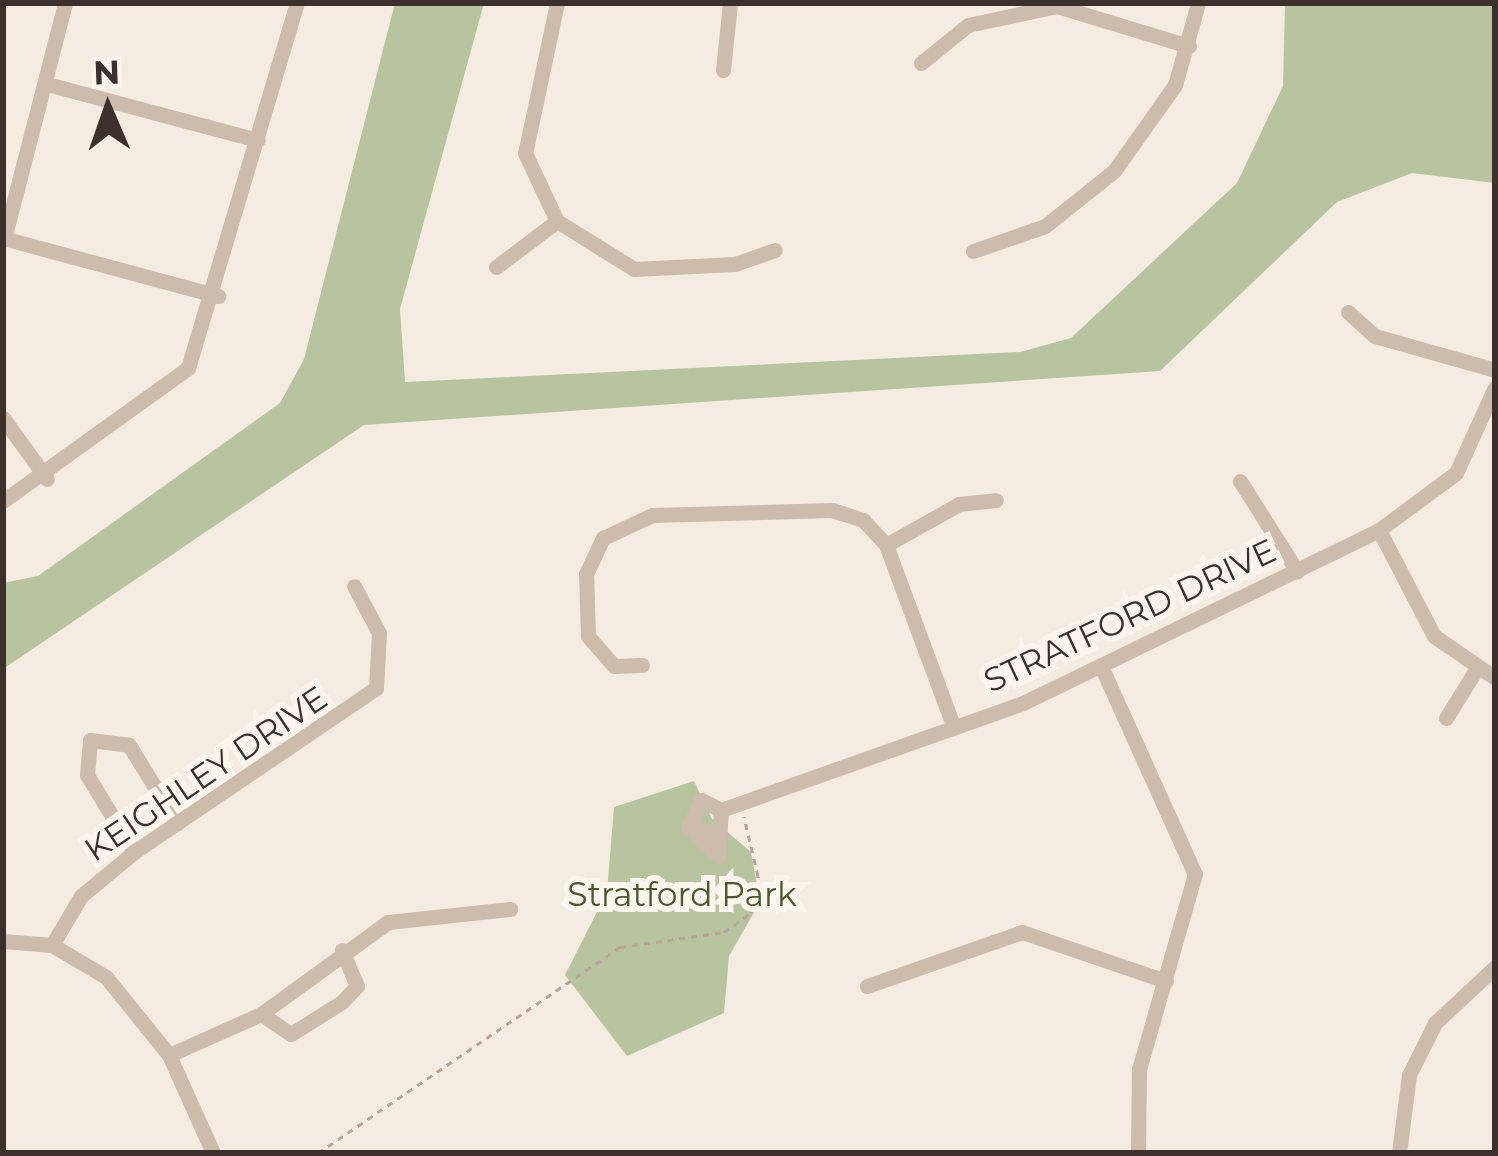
<!DOCTYPE html>
<style>
body{margin:0}
#map{position:relative;width:1498px;height:1156px;overflow:hidden;background:#f4ebe1;font-family:Montserrat,sans-serif}
div>[style]{position:absolute}
[style*='--x']{left:calc(var(--x)*1px);top:calc(var(--y)*1px);width:calc(var(--w)*1px);rotate:calc(var(--a)*1deg)}
.green>*{inset:0;background:#b8c4a0}
.path>*{height:3px;margin-top:-1.5px;transform-origin:0;background:repeating-linear-gradient(90deg,#b9a596 0 6px,transparent 0 12px)}
.minor>*{height:15px;margin:-7.5px;padding:0 7.5px;transform-origin:7.5px;border-radius:7.5px;background:#cdbbac}
span{translate:-50% -50%;white-space:nowrap;text-align:center;line-height:1.15;-webkit-text-stroke:12px #fbf5ee;paint-order:stroke}
.street-label{font-size:33px;color:#3b302b}
.park-label{font-size:33px;color:#4a5a2e}
.frame{position:absolute;inset:0;border:6px solid #3b302b;pointer-events:none}
.north{position:absolute;left:48px;top:48px;width:120px;height:120px;-webkit-text-stroke:9px #fbf5ee;paint-order:stroke;rotate:358deg;font-size:33px;font-weight:700;line-height:48px;text-align:center;color:#3b302b}
.north::after{content:'';display:block;margin:auto;width:42px;height:54px;background:#3b302b;clip-path:polygon(50% 0,100% 100%,50% 72%,0 100%)}
</style>
<div id="map">
<div class="green">
<div style="clip-path:polygon(395px 3px,484px 3px,400px 309px,405px 382px,1020px 352px,1071px 338px,1237px 183px,1283px 86px,1285px 3px,1495px 3px,1495px 183px,1412px 173px,1337px 202px,1160px 371px,364px 425px,3px 669px,3px 583px,38px 576px,280px 403px,304px 359px)"></div>
<div style="clip-path:polygon(694px 781px,712px 819px,751px 852px,760px 902px,729px 956px,724px 1013px,627px 1056px,565px 975px,607px 892px,614px 807px)"></div>
</div>
<div class="path">
<div style="--x:318;--y:1153;--w:366;--a:-34.3"></div>
<div style="--x:620;--y:947;--w:105;--a:-8.2"></div>
<div style="--x:724;--y:932;--w:33;--a:-35"></div>
<div style="--x:751;--y:913;--w:38;--a:-79"></div>
<div style="--x:758;--y:876;--w:61;--a:-103.3"></div>
</div>
<div class="minor">
<div style="--x:557;--y:3;--w:153;--a:102"></div>
<div style="--x:525;--y:153;--w:75;--a:64.8"></div>
<div style="--x:557;--y:221;--w:91;--a:31.9"></div>
<div style="--x:634;--y:269;--w:101;--a:-2.8"></div>
<div style="--x:735;--y:264;--w:42;--a:-19.3"></div>
<div style="--x:921;--y:63;--w:60;--a:-39"></div>
<div style="--x:968;--y:25;--w:91;--a:-12.1"></div>
<div style="--x:1057;--y:6;--w:138;--a:16.9"></div>
<div style="--x:723;--y:70;--w:67;--a:-84"></div>
<div style="--x:47;--y:84;--w:218;--a:14.9"></div>
<div style="--x:3;--y:238;--w:223;--a:15.1"></div>
<div style="--x:4;--y:239;--w:244;--a:-75.5"></div>
<div style="--x:973;--y:251;--w:76;--a:-19.1"></div>
<div style="--x:1045;--y:226;--w:88;--a:-38.6"></div>
<div style="--x:1114;--y:171;--w:105;--a:-54.7"></div>
<div style="--x:1175;--y:85;--w:85;--a:-74.3"></div>
<div style="--x:496;--y:267;--w:76;--a:-37"></div>
<div style="--x:1348;--y:312;--w:36;--a:42"></div>
<div style="--x:1375;--y:336;--w:125;--a:15.8"></div>
<div style="--x:3;--y:418;--w:75;--a:54.2"></div>
<div style="--x:1240;--y:481;--w:107;--a:57.7"></div>
<div style="--x:3;--y:501;--w:228;--a:-35.7"></div>
<div style="--x:188;--y:368;--w:381;--a:-73.4"></div>
<div style="--x:1379;--y:530;--w:119;--a:62.6"></div>
<div style="--x:1434;--y:636;--w:74;--a:34.5"></div>
<div style="--x:886;--y:545;--w:84;--a:-29.3"></div>
<div style="--x:959;--y:504;--w:37;--a:-6"></div>
<div style="--x:642;--y:665;--w:28;--a:178"></div>
<div style="--x:614;--y:666;--w:40;--a:-131"></div>
<div style="--x:588;--y:636;--w:62;--a:-91.8"></div>
<div style="--x:586;--y:574;--w:40;--a:-65"></div>
<div style="--x:603;--y:538;--w:54;--a:-25.1"></div>
<div style="--x:652;--y:515;--w:180;--a:-1.6"></div>
<div style="--x:832;--y:510;--w:33;--a:18"></div>
<div style="--x:863;--y:520;--w:34;--a:47"></div>
<div style="--x:886;--y:545;--w:195;--a:69.6"></div>
<div style="--x:1101;--y:666;--w:228;--a:65.7"></div>
<div style="--x:1195;--y:874;--w:203;--a:106"></div>
<div style="--x:1139;--y:1069;--w:84;--a:90.7"></div>
<div style="--x:1446;--y:718;--w:53;--a:-58.1"></div>
<div style="--x:721;--y:810;--w:320;--a:-19.5"></div>
<div style="--x:1023;--y:703;--w:396;--a:-25.9"></div>
<div style="--x:1379;--y:530;--w:96;--a:-36.5"></div>
<div style="--x:1456;--y:473;--w:94;--a:-65.6"></div>
<div style="--x:697;--y:836;--w:29;--a:44"></div>
<div style="--x:718;--y:856;--w:46;--a:-86.3"></div>
<div style="--x:721;--y:810;--w:22;--a:-153"></div>
<div style="--x:701;--y:800;--w:31;--a:115"></div>
<div style="--x:688;--y:828;--w:28;--a:10"></div>
<div style="--x:134;--y:852;--w:90;--a:-121.4"></div>
<div style="--x:87;--y:775;--w:35;--a:-85"></div>
<div style="--x:90;--y:740;--w:39;--a:7"></div>
<div style="--x:129;--y:745;--w:92;--a:58.4"></div>
<div style="--x:3;--y:941;--w:49;--a:4.7"></div>
<div style="--x:52;--y:945;--w:63;--a:30.7"></div>
<div style="--x:106;--y:977;--w:100;--a:51.1"></div>
<div style="--x:169;--y:1055;--w:107;--a:65.8"></div>
<div style="--x:52;--y:945;--w:57;--a:-59.4"></div>
<div style="--x:81;--y:896;--w:69;--a:-39.7"></div>
<div style="--x:134;--y:852;--w:292;--a:-34.1"></div>
<div style="--x:376;--y:688;--w:55;--a:-86.9"></div>
<div style="--x:379;--y:633;--w:53;--a:-118"></div>
<div style="--x:867;--y:986;--w:164;--a:-19.2"></div>
<div style="--x:1022;--y:932;--w:152;--a:18.8"></div>
<div style="--x:261;--y:1014;--w:36;--a:34"></div>
<div style="--x:291;--y:1034;--w:60;--a:-32.1"></div>
<div style="--x:342;--y:1002;--w:22;--a:-47"></div>
<div style="--x:357;--y:986;--w:39;--a:-113"></div>
<div style="--x:169;--y:1055;--w:101;--a:-24"></div>
<div style="--x:261;--y:1014;--w:157;--a:-35.9"></div>
<div style="--x:388;--y:922;--w:123;--a:-6.1"></div>
<div style="--x:1399;--y:1153;--w:79;--a:-82.7"></div>
<div style="--x:1409;--y:1075;--w:58;--a:-63.4"></div>
<div style="--x:1435;--y:1023;--w:82;--a:-43"></div>
</div>
<div class="street-label">
<span style="left:1130px;top:616px;rotate:-25deg">STRATFORD DRIVE</span>
<span style="left:206px;top:774px;rotate:-34deg">KEIGHLEY DRIVE</span>
</div>
<div class="park-label">
<span style="left:682px;top:895px">Stratford Park</span>
</div>
<div class="frame"></div>
<div class="north">N</div>
</div>
